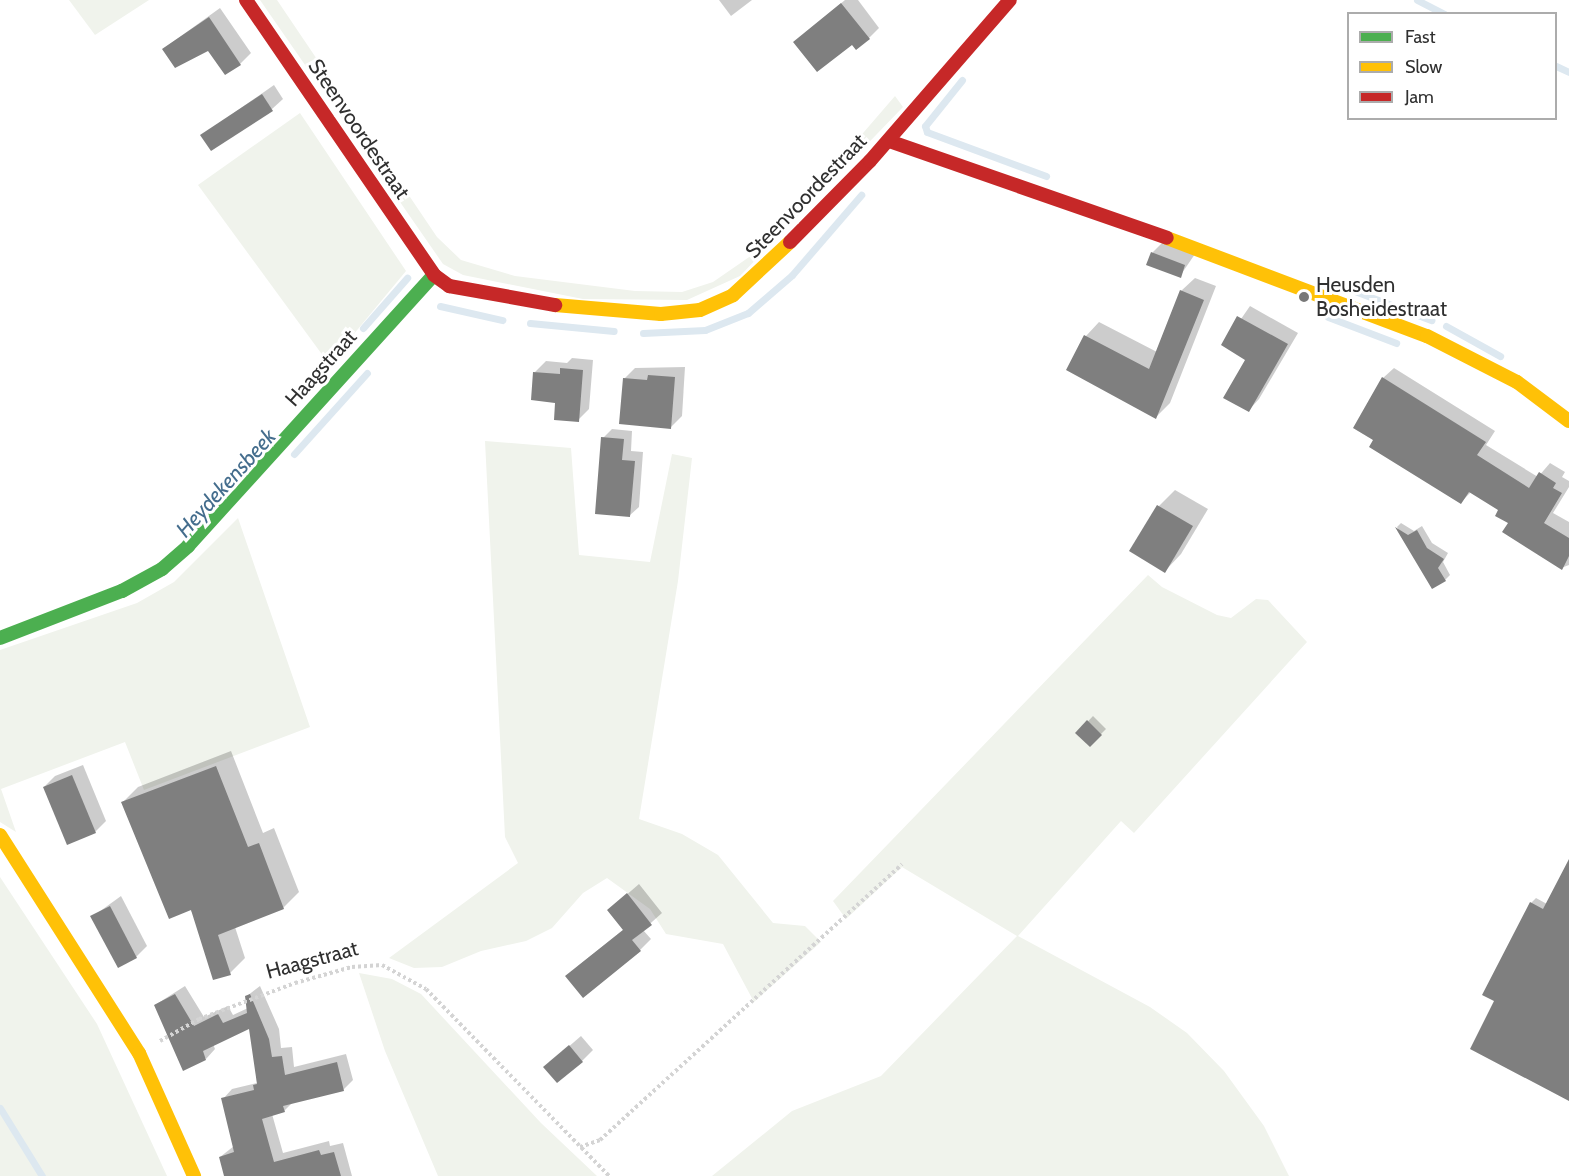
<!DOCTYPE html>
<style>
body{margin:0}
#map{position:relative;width:1569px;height:1176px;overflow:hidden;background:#fff;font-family:Cabin,sans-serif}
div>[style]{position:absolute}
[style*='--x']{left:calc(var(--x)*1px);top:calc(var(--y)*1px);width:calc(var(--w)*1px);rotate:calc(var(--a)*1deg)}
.green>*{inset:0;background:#f0f3ec}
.shadow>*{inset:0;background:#0003}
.stream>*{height:7px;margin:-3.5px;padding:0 3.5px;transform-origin:3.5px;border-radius:3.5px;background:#dde8f0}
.building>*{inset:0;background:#7f7f7f}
.path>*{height:4px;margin-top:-2px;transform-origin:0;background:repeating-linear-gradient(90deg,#d4d4d4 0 3px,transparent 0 6px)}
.fast>*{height:14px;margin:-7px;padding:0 7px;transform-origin:7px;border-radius:7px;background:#4caf50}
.slow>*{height:14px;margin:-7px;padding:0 7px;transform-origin:7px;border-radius:7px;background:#ffc107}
.jam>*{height:14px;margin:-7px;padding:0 7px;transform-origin:7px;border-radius:7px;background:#c62828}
.dots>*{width:16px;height:16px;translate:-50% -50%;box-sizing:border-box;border:3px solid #fff;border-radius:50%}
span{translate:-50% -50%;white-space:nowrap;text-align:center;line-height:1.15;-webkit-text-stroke:6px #fff;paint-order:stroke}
.street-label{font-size:21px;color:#303030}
.poi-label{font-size:21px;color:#303030}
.left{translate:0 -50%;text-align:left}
.water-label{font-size:22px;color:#446d8d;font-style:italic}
.legend{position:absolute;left:1347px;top:12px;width:210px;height:108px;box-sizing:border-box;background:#fff;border:2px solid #acacac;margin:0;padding:8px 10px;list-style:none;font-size:18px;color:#303030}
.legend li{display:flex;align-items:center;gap:12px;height:30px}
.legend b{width:30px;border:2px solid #acacac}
</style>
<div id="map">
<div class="green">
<div style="clip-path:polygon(69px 0,149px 0,95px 35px)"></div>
<div style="clip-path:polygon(260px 0,277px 0,437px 237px,461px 260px,515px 276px,635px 291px,682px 292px,713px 282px,755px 253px,788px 220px,895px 96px,903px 107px,740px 276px,687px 300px,583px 299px,463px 275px,443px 264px)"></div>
<div style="clip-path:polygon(300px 113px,406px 271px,329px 364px,198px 185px)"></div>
<div style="clip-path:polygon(485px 441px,571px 448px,579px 555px,650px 562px,672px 454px,692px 458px,678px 581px,639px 819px,682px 834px,718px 855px,773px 923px,805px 926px,821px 942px,754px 1002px,723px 944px,666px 934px,650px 909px,607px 878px,583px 893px,552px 928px,526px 941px,481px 951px,442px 967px,414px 968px,389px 958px,518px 863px,505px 837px)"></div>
<div style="clip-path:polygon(238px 518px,310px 727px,144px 790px,125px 742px,1px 789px,16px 832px,0 822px,0 650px,137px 603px,174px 582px)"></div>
<div style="clip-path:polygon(1148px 575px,1162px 587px,1217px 615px,1231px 618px,1256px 599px,1268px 600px,1307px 642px,1134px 833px,1121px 821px,1018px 936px,1150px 1007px,1187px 1033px,1224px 1071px,1264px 1126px,1289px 1176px,712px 1176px,792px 1111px,881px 1076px,1017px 936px,902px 867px,846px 919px,833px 901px)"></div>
<div style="clip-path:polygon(0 877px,97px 1024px,167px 1176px,0 1176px)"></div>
<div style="clip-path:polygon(359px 973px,392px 979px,421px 994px,541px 1123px,597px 1176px,438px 1176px,385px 1051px)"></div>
</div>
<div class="shadow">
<div style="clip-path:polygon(719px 0,752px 0,731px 16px)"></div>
<div style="clip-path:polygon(845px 0,858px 0,879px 28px,869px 38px,852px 43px,806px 32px)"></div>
<div style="clip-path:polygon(220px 8px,251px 53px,240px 64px,226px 73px,209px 49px,163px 49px)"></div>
<div style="clip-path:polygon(274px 85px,283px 99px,272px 109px,202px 135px)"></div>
<div style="clip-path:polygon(1163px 242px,1195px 254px,1180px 276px,1148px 264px,1153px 252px)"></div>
<div style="clip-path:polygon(1195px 278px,1216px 286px,1170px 403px,1156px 417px,1068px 370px,1086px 336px,1099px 322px,1157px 352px,1181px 291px)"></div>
<div style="clip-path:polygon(1250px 306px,1298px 333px,1259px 399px,1249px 410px,1248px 359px,1223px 345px)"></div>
<div style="clip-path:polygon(572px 358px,593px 360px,589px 409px,578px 420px,535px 372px,546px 361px,567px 363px)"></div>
<div style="clip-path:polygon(685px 367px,682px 416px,671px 427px,624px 379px,635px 368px)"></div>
<div style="clip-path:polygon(1394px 368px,1495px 431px,1486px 445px,1538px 477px,1550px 463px,1565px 472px,1562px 477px,1569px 481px,1569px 487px,1553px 513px,1569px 522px,1569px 565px,1561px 568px,1500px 510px,1471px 492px,1461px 502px,1355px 427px,1383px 378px)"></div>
<div style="clip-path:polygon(612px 429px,632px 431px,631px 451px,643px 452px,639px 507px,629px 516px,603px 438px)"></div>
<div style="clip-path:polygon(1175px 490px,1208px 509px,1181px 554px,1165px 571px,1159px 506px)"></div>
<div style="clip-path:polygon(1401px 523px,1414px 531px,1422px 526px,1432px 543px,1448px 553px,1443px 562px,1450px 575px,1445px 580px,1433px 587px,1397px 527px)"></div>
<div style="clip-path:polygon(1093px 716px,1106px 729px,1090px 745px,1077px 733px)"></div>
<div style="clip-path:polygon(231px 751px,263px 833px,274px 828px,299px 892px,283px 908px,235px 927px,245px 958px,230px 973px,123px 802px,138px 787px)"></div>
<div style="clip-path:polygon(83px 765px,106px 821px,95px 832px,44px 787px,55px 776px)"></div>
<div style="clip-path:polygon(1569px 863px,1569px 1099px,1496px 1001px,1531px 903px,1536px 898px,1547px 904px)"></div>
<div style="clip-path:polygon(639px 884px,662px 913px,643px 930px,651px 939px,640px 950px,578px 966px,624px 929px,609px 910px)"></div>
<div style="clip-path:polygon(121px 896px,147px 946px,136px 957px,92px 917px)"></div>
<div style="clip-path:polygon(185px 986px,204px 1017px,228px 1006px,233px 1015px,248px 1008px,247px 996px,260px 986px,279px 1029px,281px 1048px,292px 1047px,294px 1067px,346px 1054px,353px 1080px,343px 1090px,293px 1102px,284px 1111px,272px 1114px,283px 1153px,329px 1141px,330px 1146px,343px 1143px,352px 1176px,225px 1176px,220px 1157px,234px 1146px,223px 1099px,232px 1089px,257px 1083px,251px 1027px,213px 1044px,215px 1049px,206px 1059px,155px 1005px)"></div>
<div style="clip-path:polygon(581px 1036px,593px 1050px,582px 1061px,545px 1067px)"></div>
</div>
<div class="stream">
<div style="--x:1417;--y:0;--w:31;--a:27"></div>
<div style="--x:1556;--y:66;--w:14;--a:25"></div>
<div style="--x:962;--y:80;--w:59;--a:128.8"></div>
<div style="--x:925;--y:126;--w:6;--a:72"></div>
<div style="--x:927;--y:132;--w:127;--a:20.3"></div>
<div style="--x:1352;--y:290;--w:85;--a:20.8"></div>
<div style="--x:440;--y:306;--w:64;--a:12.7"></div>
<div style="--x:1328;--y:317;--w:73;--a:20.9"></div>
<div style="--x:530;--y:323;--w:84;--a:5.4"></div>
<div style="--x:1446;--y:326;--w:62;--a:29.1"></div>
<div style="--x:363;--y:328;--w:67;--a:-48.7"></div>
<div style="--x:643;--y:333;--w:62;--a:-2.8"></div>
<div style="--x:705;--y:330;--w:46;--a:-21.6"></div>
<div style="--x:748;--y:313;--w:58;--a:-40.8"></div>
<div style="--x:792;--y:275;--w:106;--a:-49.2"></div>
<div style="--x:294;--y:454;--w:109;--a:-48"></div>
<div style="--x:0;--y:1108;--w:80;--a:58.3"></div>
</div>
<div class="building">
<div style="clip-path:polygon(841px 3px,870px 39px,856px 50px,852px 45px,817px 72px,793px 42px)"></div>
<div style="clip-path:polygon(209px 17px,241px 65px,225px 75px,208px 51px,175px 68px,162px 49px)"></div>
<div style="clip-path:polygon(262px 94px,273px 111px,211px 151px,200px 135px)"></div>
<div style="clip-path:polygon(1151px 252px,1185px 265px,1181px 278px,1146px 265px)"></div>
<div style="clip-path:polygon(1180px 290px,1204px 300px,1156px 419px,1066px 370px,1084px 335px,1149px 369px)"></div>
<div style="clip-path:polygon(1237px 316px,1288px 344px,1249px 412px,1223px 398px,1245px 360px,1221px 345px)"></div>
<div style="clip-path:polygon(560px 368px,583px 370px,579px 422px,554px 420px,555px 403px,531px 400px,533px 372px,560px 374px)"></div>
<div style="clip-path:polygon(648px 375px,675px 377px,671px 429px,619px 424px,623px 378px,647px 380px)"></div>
<div style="clip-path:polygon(1382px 377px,1486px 442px,1477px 455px,1529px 488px,1539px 472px,1556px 483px,1553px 488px,1562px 493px,1544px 523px,1569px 538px,1569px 556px,1562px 570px,1502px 532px,1508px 523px,1495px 516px,1498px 510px,1469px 492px,1461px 504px,1369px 447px,1373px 440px,1353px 428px)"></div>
<div style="clip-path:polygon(601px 437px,624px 439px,622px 460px,635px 461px,630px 517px,595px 514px)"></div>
<div style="clip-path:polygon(1157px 505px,1193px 526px,1165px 573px,1129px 551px)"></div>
<div style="clip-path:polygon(1395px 527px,1408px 535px,1417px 530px,1427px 548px,1444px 559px,1438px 568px,1446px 581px,1432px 589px)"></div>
<div style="clip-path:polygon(1087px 720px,1102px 735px,1090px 747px,1075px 733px)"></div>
<div style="clip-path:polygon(216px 766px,248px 847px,259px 843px,284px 909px,218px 935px,231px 975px,213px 980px,191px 910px,169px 919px,121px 802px)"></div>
<div style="clip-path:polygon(72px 775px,96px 833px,67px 845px,43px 787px)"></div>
<div style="clip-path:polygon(1569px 859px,1569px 1101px,1470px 1049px,1494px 1001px,1482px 995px,1530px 902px,1543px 909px)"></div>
<div style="clip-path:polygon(627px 893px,652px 925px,632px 940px,641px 951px,583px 998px,565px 976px,623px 930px,607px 910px)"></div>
<div style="clip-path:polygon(110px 906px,137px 958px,118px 968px,90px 916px)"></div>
<div style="clip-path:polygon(175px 994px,194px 1026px,218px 1014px,223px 1023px,247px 1013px,245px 996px,250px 994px,269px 1039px,272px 1057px,282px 1056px,285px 1075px,337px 1062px,344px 1091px,283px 1106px,285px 1112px,262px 1119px,274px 1162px,319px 1150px,321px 1155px,334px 1152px,341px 1176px,224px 1176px,219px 1157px,234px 1152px,221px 1098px,254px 1090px,253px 1085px,257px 1084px,249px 1029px,203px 1051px,206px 1060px,183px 1071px,154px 1005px)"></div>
<div style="clip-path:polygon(569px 1045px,583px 1062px,557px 1083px,543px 1067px)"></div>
</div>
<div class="path">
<div style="--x:160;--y:1041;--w:45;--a:-29.4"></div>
<div style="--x:199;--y:1019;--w:103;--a:-20.6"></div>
<div style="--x:295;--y:983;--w:59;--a:-15.7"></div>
<div style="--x:352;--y:967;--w:30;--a:-4"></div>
<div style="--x:382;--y:965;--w:50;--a:28.6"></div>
<div style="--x:426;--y:989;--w:262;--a:45.6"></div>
<div style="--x:580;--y:1147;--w:21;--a:-19"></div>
<div style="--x:600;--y:1140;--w:409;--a:-42.4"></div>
</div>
<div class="fast">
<div style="--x:0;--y:638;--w:131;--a:-21.1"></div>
<div style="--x:122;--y:591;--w:46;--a:-28.8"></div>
<div style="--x:162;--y:569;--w:35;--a:-41"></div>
<div style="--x:188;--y:546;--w:366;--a:-47.8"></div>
</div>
<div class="slow">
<div style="--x:1167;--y:238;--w:278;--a:20.7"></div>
<div style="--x:1427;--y:336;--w:101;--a:27.1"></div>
<div style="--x:1517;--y:382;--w:65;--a:36.9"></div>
<div style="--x:555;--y:305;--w:106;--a:4.9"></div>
<div style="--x:661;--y:314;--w:39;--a:-6"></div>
<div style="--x:700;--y:310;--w:36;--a:-24"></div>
<div style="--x:733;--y:295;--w:78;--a:-42.9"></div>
<div style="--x:0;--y:835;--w:259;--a:57.5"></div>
<div style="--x:139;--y:1053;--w:135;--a:65.9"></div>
</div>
<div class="jam">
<div style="--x:246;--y:0;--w:333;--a:55.6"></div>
<div style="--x:434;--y:275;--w:19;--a:36"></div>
<div style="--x:449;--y:286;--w:108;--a:10.2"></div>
<div style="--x:889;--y:141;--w:294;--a:19.2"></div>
<div style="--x:790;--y:242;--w:114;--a:-45.4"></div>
<div style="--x:870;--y:161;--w:213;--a:-49"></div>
</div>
<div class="dots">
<div style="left:1304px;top:297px;background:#787878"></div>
</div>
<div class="street-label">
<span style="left:359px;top:129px;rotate:56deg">Steenvoordestraat</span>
<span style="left:806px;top:196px;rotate:-46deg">Steenvoordestraat</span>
<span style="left:321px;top:368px;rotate:-48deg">Haagstraat</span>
<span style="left:312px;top:960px;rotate:-15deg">Haagstraat</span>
</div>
<div class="poi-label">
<span class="left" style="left:1316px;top:297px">Heusden<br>Bosheidestraat</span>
</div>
<div class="water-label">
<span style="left:226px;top:483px;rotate:-48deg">Heydekensbeek</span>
</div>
<ul class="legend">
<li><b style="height:8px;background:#4caf50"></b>Fast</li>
<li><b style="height:8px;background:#ffc107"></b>Slow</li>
<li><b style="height:8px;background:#c62828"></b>Jam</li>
</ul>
</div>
